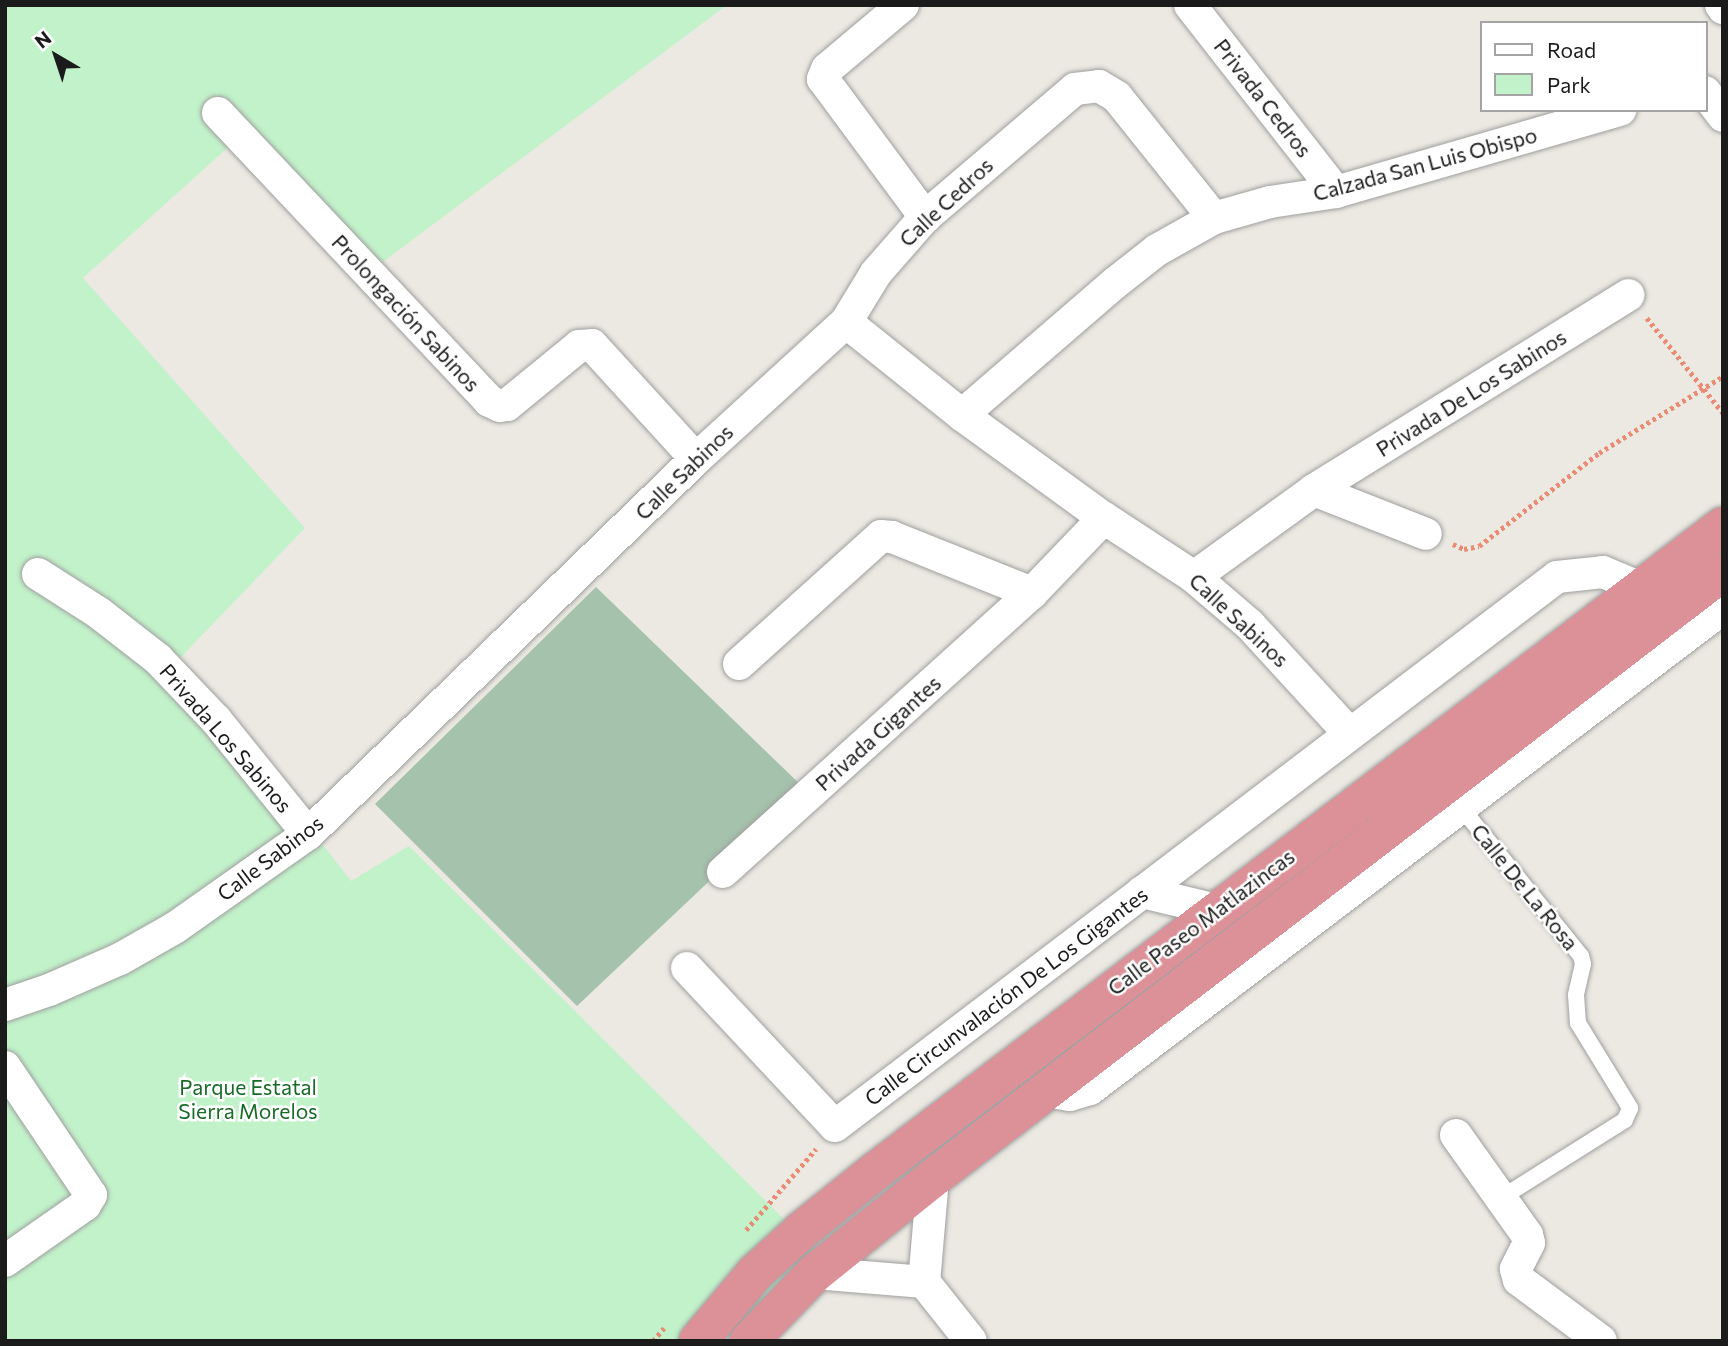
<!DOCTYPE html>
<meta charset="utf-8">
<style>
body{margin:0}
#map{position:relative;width:1728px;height:1346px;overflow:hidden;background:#ebe9e1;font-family:Commissioner,sans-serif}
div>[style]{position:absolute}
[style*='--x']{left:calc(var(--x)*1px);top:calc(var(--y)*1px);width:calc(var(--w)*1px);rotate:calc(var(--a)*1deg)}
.cemetery>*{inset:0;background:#a5c2ac}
.park>*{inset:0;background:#c2f2ca}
.path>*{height:4.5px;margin-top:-2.25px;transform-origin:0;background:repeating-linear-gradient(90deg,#e98c75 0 3.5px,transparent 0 7px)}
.roads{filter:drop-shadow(0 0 2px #9f9f9f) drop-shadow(0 0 2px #9f9f9f)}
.lane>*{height:16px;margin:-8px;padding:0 8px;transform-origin:8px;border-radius:8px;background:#fff}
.street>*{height:32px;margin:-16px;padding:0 16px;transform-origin:16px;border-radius:16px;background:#fff}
.highway>*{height:38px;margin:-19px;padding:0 19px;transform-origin:19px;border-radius:19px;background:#db9197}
span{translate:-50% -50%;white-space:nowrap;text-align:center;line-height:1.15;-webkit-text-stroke:5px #fff;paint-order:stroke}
.street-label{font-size:21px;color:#1b1b1b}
.park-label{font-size:21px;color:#176b26}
.frame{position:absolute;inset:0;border:7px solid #1b1b1b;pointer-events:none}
.legend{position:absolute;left:1480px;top:21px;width:228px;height:91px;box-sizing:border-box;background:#fff;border:2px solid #a4a4a4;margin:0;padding:9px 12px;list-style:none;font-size:21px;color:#1b1b1b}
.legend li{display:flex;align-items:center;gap:14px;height:35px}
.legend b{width:35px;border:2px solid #a4a4a4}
.north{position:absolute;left:21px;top:21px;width:70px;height:70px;-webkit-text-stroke:5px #fff;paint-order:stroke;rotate:321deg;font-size:19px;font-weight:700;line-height:28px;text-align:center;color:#1b1b1b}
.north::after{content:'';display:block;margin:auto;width:24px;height:32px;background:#1b1b1b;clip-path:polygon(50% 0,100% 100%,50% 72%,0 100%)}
</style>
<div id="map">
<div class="cemetery">
<div style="clip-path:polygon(596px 587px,806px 790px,577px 1006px,375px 804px)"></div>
</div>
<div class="park">
<div style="clip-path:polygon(5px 5px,727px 5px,372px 270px,244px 133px,83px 278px,305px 528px,179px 659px,351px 881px,409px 846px,827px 1262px,751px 1341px,5px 1341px)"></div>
</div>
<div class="path">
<div style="--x:1647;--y:318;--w:122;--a:51.3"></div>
<div style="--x:1453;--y:544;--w:12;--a:24"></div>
<div style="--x:1464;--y:549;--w:15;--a:-11"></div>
<div style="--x:1479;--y:546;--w:152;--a:-37.8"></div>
<div style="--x:1599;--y:453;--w:146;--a:-31.8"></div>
<div style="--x:746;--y:1230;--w:107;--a:-49.2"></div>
<div style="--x:653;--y:1341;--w:17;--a:-50"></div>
</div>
<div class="roads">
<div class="lane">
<div style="--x:1460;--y:806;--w:193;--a:51.1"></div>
<div style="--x:1581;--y:956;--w:8;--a:76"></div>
<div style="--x:1583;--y:964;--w:32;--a:103"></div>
<div style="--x:1576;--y:995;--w:28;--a:86"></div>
<div style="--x:1578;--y:1023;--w:100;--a:58.5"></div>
<div style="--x:1630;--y:1108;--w:13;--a:113"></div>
<div style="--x:1625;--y:1120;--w:146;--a:147.8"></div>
</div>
<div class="street">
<div style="--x:903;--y:5;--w:99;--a:139.9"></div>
<div style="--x:827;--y:69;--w:11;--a:112"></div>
<div style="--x:823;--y:79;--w:172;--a:53.5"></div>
<div style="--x:1190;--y:5;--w:237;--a:52"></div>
<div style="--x:1721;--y:5;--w:4;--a:56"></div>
<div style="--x:1705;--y:92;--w:30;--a:53"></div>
<div style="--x:218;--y:113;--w:395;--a:46.7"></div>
<div style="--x:489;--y:401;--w:12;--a:24"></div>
<div style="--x:500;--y:406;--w:7;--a:-8"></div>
<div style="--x:507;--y:405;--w:93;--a:-39.3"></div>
<div style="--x:579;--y:346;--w:13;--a:-4"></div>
<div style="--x:592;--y:345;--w:154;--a:47.6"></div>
<div style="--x:846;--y:322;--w:149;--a:38.7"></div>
<div style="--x:962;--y:415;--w:175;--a:36"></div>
<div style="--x:1104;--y:518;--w:108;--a:33.2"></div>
<div style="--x:1194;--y:577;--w:74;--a:40.6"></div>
<div style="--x:1250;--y:625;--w:147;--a:47.5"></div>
<div style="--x:962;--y:415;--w:202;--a:-40.8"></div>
<div style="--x:1115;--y:283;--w:53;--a:-38.2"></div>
<div style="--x:1157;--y:250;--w:65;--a:-29.3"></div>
<div style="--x:1214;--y:218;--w:58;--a:-15.9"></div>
<div style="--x:1270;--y:202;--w:67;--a:-8.6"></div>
<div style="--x:1336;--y:192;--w:296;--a:-16.1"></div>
<div style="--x:1314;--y:490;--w:120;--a:21.4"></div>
<div style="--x:38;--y:574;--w:72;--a:32.6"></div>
<div style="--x:99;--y:613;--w:75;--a:37.9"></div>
<div style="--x:158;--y:659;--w:84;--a:46.4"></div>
<div style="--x:216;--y:720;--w:146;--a:51.1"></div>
<div style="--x:1194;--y:577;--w:148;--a:-35.9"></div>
<div style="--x:1314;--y:490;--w:370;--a:-31.8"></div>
<div style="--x:739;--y:664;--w:191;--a:-42"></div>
<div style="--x:881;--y:536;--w:11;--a:5"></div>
<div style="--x:892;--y:537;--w:151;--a:21.8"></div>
<div style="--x:723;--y:872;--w:416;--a:-42.1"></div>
<div style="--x:1032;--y:593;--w:104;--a:-46.2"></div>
<div style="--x:1142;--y:892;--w:77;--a:13.5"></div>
<div style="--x:687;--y:968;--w:216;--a:46.9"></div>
<div style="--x:835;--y:1126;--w:907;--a:-37.25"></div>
<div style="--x:1557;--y:577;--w:46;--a:-6.2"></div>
<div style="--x:1603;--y:572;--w:41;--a:22.8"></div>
<div style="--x:5;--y:1005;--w:46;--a:-18.8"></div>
<div style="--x:49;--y:990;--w:77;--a:-23.6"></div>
<div style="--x:120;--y:959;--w:64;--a:-29.7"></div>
<div style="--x:176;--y:927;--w:161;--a:-35.2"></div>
<div style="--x:308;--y:834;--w:540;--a:-44.02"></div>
<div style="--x:696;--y:459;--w:203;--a:-42.4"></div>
<div style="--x:846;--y:322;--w:57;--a:-58.5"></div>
<div style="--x:876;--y:273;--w:74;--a:-48.8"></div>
<div style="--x:925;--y:217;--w:197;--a:-40.5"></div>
<div style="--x:1075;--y:89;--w:24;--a:-7"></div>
<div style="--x:1099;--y:86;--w:21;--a:31"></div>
<div style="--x:1117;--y:97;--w:155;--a:51.3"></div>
<div style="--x:5;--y:1067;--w:154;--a:56.1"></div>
<div style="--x:91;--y:1195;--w:12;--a:121"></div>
<div style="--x:85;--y:1205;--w:98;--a:145"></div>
<div style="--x:1044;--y:1091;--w:26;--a:9"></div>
<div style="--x:1070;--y:1095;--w:21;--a:-17"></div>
<div style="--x:1090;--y:1089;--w:795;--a:-37.23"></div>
<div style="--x:1456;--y:1135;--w:123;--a:54.6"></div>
<div style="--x:1527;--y:1235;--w:8;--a:76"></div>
<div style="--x:1529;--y:1243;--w:29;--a:117"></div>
<div style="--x:1516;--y:1269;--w:11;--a:75"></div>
<div style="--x:1519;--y:1280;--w:102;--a:36.6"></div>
<div style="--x:933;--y:1178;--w:104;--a:94.9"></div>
<div style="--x:924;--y:1282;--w:75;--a:51.5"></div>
<div style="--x:815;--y:1273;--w:109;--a:4.7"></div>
</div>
<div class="highway">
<div style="--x:698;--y:1341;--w:90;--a:-50"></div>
<div style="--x:756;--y:1272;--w:61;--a:-42.3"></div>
<div style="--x:801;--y:1231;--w:97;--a:-38.8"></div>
<div style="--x:877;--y:1170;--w:1063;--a:-37.28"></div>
<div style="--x:749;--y:1341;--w:95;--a:-45.9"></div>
<div style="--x:815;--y:1273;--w:151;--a:-38.8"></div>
<div style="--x:933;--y:1178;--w:996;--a:-37.49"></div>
</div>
</div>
<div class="street-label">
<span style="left:1263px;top:98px;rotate:52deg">Privada Cedros</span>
<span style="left:1425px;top:164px;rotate:-15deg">Calzada San Luis Obispo</span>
<span style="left:946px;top:202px;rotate:-43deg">Calle Cedros</span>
<span style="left:406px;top:313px;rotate:47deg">Prolongación Sabinos</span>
<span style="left:1471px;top:393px;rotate:-32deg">Privada De Los Sabinos</span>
<span style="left:684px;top:472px;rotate:-44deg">Calle Sabinos</span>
<span style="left:1239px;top:620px;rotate:43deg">Calle Sabinos</span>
<span style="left:878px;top:733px;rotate:-42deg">Privada Gigantes</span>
<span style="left:226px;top:738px;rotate:49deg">Privada Los Sabinos</span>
<span style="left:270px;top:858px;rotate:-37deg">Calle Sabinos</span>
<span style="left:1525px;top:887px;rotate:51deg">Calle De La Rosa</span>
<span style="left:1201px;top:922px;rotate:-37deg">Calle Paseo Matlazincas</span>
<span style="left:1006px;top:996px;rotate:-37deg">Calle Circunvalación De Los Gigantes</span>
</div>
<div class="park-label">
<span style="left:248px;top:1099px">Parque Estatal<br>Sierra Morelos</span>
</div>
<div class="frame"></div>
<ul class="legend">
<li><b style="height:9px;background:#fff"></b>Road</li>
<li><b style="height:19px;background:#c2f2ca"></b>Park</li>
</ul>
<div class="north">N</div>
</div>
